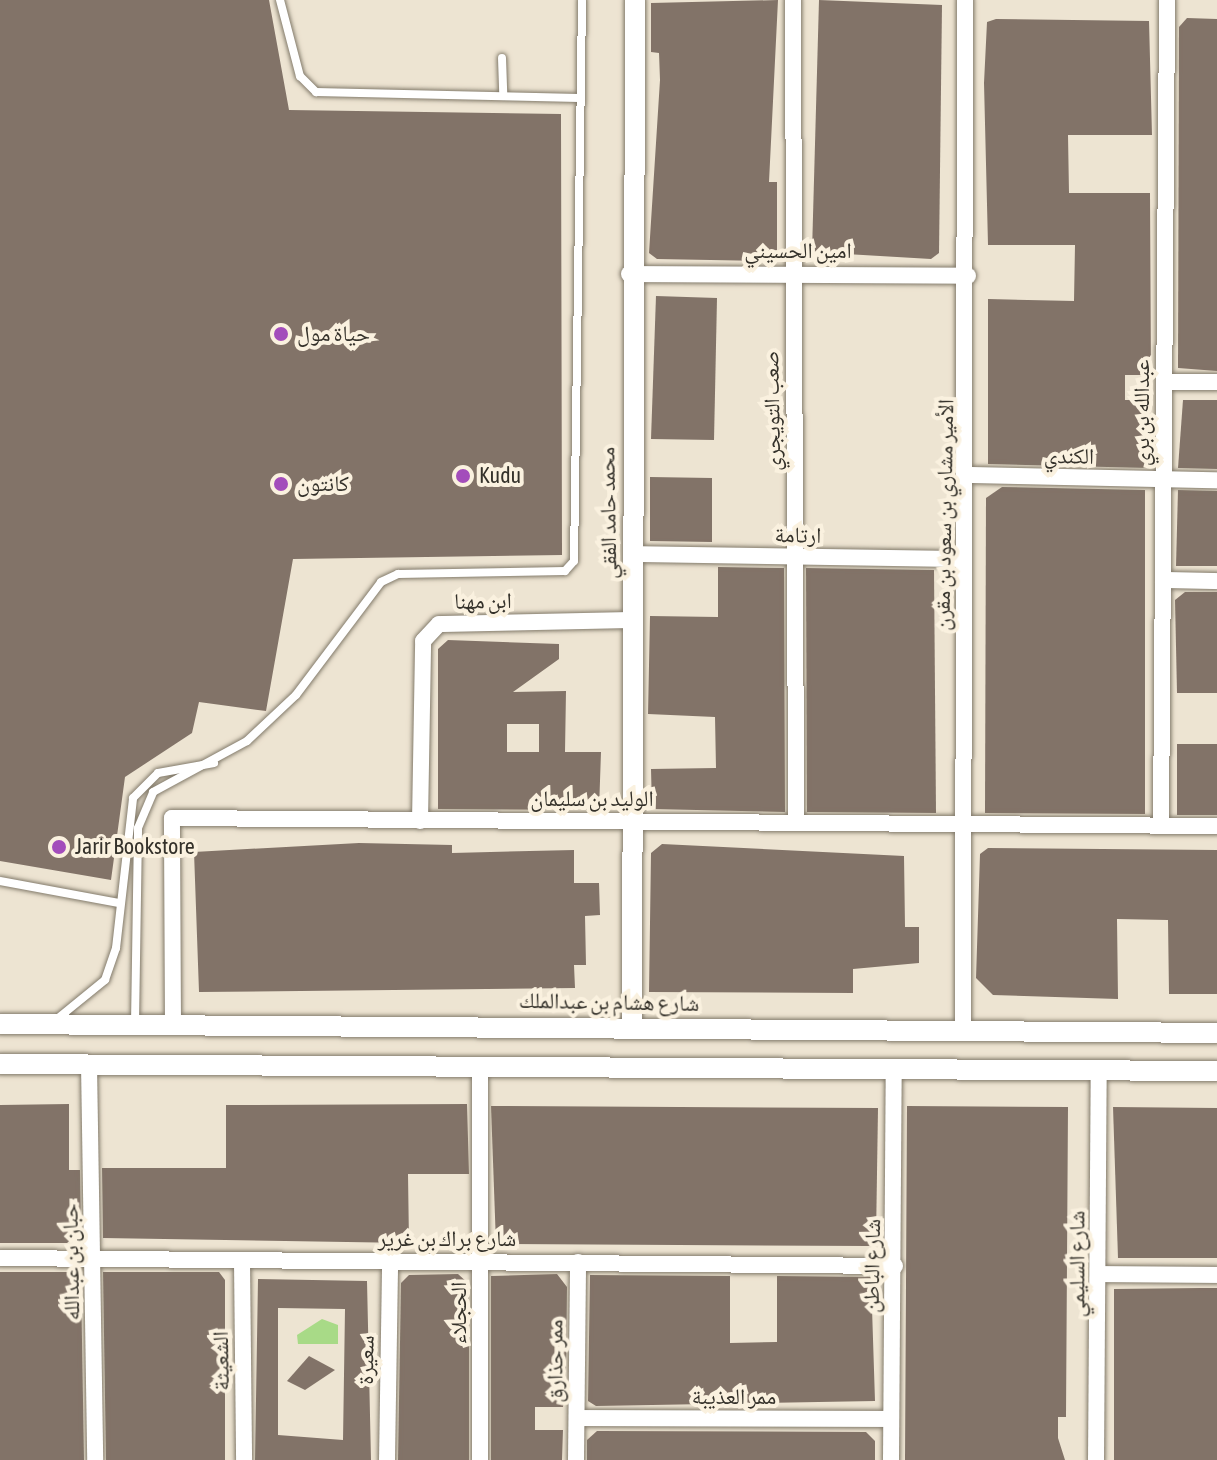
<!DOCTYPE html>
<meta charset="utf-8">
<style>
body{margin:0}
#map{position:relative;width:1217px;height:1460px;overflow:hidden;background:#ede4d2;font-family:"Asap Condensed","Noto Naskh Arabic",sans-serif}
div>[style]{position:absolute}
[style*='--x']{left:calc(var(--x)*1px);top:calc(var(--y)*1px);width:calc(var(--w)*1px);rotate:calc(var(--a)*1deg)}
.water>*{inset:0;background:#a8da87}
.building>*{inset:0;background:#827368}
.roads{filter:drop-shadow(0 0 2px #827a6a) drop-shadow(0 0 2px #827a6a)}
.service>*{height:8px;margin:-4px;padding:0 4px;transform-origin:4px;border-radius:4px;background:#fff}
.minor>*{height:16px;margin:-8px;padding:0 8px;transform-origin:8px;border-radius:8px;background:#fff}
.tertiary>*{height:20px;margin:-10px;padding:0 10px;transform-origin:10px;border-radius:10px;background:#fff}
.dots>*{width:22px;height:22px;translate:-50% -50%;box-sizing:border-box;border:4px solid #faf1df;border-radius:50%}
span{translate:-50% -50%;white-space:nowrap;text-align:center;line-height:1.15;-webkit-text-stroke:8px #faf1df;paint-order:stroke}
.street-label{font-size:22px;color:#34312a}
.poi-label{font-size:22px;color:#34312a}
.left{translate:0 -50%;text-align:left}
</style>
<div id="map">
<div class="water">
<div style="clip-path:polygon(322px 1319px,338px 1325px,338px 1344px,298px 1344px,297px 1335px)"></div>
</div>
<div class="building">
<div style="clip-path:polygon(0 0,269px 0,289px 110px,561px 114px,562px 555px,293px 559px,266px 711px,199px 702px,192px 733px,125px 777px,111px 880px,0 861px)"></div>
<div style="clip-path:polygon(778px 0,769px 182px,777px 182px,777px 254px,769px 261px,657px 259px,649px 253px,660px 80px,659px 53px,651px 52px,651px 3px)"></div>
<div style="clip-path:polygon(819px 0,942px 5px,939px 253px,931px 259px,812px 252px)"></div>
<div style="clip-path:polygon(1187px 18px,1217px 19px,1217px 371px,1178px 368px,1179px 27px)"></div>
<div style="clip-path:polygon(996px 19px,1149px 21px,1152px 135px,1068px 135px,1069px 193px,1150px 193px,1151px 375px,1125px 375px,1125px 400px,1148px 400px,1148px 468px,988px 464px,988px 299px,1074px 301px,1075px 245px,988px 245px,984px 83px,987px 22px)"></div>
<div style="clip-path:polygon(656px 296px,717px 298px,714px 440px,651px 439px)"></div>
<div style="clip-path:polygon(1183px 400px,1217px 400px,1217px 469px,1178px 468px)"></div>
<div style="clip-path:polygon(650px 477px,712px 478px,712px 542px,650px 541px)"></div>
<div style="clip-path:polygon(1002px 487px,1145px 490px,1145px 814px,985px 813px,986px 498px)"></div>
<div style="clip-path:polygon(1178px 490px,1217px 491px,1217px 566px,1176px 566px)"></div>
<div style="clip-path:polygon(718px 567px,784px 568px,785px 812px,652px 809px,651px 769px,716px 768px,715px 717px,648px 714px,650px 616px,718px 617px)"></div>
<div style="clip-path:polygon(806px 568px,934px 570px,936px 813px,807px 812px)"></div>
<div style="clip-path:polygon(1185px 592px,1217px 592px,1217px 693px,1177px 693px,1175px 600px)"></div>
<div style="clip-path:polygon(evenodd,448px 640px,559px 644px,559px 659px,513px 692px,566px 691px,565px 752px,601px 752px,599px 810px,438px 809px,438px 649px,448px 640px,507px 724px,539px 724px,539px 752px,507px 752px,507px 724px)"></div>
<div style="clip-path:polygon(1177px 744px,1217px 744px,1217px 815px,1177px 815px)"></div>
<div style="clip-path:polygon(359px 843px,452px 845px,452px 853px,574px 850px,574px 883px,599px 883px,600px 915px,585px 916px,586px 965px,574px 965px,575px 988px,199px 992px,194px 852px)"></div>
<div style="clip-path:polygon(662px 844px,904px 856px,905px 927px,919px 927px,919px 963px,853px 969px,853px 993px,649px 992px,651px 853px)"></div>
<div style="clip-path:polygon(988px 848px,1217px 850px,1217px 994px,1169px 994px,1168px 920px,1117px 919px,1118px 999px,993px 995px,976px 978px,980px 854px)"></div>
<div style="clip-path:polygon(69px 1104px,69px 1170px,80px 1170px,81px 1231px,67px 1243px,0 1243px,0 1105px)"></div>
<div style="clip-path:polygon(226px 1105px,467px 1104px,469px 1174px,408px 1174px,409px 1243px,103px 1238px,102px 1168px,226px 1168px)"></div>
<div style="clip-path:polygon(491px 1106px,878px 1108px,876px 1238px,869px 1246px,496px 1244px)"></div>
<div style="clip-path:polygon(907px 1106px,1068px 1107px,1066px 1417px,1058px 1417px,1058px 1438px,1065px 1460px,905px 1460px)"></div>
<div style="clip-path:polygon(1113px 1107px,1217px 1108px,1217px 1258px,1118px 1258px)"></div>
<div style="clip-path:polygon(0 1272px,71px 1272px,81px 1281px,84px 1460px,0 1460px)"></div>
<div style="clip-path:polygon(103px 1272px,219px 1272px,225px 1280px,225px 1460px,106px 1460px)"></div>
<div style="clip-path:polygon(458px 1274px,469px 1284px,469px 1460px,398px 1460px,401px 1283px,409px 1275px)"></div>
<div style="clip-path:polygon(557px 1274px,567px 1287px,566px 1388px,563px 1407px,535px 1407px,535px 1430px,563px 1430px,562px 1460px,491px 1460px,491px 1276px)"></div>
<div style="clip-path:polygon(590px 1275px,730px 1276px,730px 1343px,777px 1342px,777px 1276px,871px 1277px,875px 1401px,596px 1406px,588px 1401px)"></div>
<div style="clip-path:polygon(evenodd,258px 1279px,367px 1281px,371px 1460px,255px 1460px,258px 1279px,278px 1308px,345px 1309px,343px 1440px,278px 1435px,278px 1308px)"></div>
<div style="clip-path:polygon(1200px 1288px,1217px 1288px,1217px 1460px,1114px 1460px,1114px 1289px)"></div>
<div style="clip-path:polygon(309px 1356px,335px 1370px,305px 1390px,287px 1381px)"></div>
<div style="clip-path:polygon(597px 1431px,866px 1432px,875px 1441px,875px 1460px,587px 1460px,587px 1440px)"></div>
</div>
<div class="roads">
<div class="service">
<div style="--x:280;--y:0;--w:79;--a:75.3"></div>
<div style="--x:300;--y:76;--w:23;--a:45"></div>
<div style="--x:316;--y:92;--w:263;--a:1.3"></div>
<div style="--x:502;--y:58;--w:37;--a:88"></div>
<div style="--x:0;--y:881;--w:121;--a:10.5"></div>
<div style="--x:57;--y:1019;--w:62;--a:-39.1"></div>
<div style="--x:105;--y:980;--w:34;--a:-71"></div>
<div style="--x:116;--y:948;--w:151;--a:-83.5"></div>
<div style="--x:133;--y:798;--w:35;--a:-45"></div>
<div style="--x:158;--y:773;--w:57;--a:-10.1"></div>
<div style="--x:135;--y:1023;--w:195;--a:-89.1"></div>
<div style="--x:138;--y:828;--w:39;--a:-67"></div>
<div style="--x:153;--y:792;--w:107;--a:-28.5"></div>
<div style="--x:247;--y:741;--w:67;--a:-43.2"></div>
<div style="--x:296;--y:695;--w:141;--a:-53"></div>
<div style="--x:381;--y:582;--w:19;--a:-25"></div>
<div style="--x:398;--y:574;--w:167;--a:-1"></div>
<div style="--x:565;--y:571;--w:13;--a:-48"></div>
<div style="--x:574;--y:561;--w:561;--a:-89.18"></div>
</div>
<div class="minor">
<div style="--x:793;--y:0;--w:821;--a:89.79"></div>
<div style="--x:629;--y:274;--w:339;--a:0.3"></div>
<div style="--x:1164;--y:382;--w:53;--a:0"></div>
<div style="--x:968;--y:475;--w:249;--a:1.2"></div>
<div style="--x:632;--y:554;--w:332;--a:0.9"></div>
<div style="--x:1163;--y:580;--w:54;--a:1.1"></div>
<div style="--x:420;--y:821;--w:180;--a:-89"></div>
<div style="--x:423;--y:641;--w:23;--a:-47"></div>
<div style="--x:439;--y:624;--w:195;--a:-1.2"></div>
<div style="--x:1161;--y:826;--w:826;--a:-89.58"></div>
<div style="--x:173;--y:1023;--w:205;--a:-90.3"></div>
<div style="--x:172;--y:818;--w:1045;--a:0.44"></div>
<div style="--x:963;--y:1030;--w:1030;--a:-89.89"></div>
<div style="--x:89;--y:1064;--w:396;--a:89.1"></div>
<div style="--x:0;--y:1258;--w:895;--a:0.51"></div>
<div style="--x:242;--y:1261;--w:199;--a:89.4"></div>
<div style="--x:1100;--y:1274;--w:117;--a:0.5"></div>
<div style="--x:577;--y:1418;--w:314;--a:0.2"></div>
<div style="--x:387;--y:1460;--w:199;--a:-89.1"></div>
<div style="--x:480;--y:1460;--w:389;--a:-90"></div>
<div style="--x:576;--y:1460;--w:198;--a:-89.4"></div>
<div style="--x:891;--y:1460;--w:388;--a:-89.6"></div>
<div style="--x:1096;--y:1460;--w:391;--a:-89.6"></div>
</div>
<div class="tertiary">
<div style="--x:0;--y:1024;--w:1217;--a:0.42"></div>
<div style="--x:632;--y:1025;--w:1025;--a:-89.83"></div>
<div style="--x:0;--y:1064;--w:1217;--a:0.33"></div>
</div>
</div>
<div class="dots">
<div style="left:281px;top:334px;background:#a34dbb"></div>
<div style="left:463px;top:476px;background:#a34dbb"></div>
<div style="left:281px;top:484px;background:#a34dbb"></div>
<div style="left:59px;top:847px;background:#a34dbb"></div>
</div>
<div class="street-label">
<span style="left:798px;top:251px">امين الحسيني</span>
<span style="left:772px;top:411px;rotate:-91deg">صعب التويجري</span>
<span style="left:1142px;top:413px;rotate:-90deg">عبدالله بن بري</span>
<span style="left:1069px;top:456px;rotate:1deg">الكندي</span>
<span style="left:608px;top:513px;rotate:-91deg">محمد حامد الفقي</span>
<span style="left:944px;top:515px;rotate:-89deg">الأمير مشاري بن سعود بن مقرن</span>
<span style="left:798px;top:535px;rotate:1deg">ارتامة</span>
<span style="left:483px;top:601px;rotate:-1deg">ابن مهنا</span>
<span style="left:592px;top:799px">الوليد بن سليمان</span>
<span style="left:609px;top:1002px;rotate:1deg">شارع هشام بن عبدالملك</span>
<span style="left:447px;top:1239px">شارع براك بن غرير</span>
<span style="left:71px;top:1262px;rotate:-91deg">حبان بن عبدالله</span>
<span style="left:1077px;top:1264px;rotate:-90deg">شارع السليمي</span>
<span style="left:872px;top:1266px;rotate:-89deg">شارع الباطن</span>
<span style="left:459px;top:1313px;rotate:-90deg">الحجلاء</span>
<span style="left:366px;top:1360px;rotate:-89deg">سعيرة</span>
<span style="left:221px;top:1361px;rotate:-91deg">الشعيثة</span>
<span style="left:555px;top:1361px;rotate:-90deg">ممر حذارق</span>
<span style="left:734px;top:1397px">ممر العذيبة</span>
</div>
<div class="poi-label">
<span class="left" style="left:297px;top:334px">حياة مول</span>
<span class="left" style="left:479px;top:476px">Kudu</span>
<span class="left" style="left:297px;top:484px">كانتون</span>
<span class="left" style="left:75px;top:847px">Jarir Bookstore</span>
</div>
</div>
